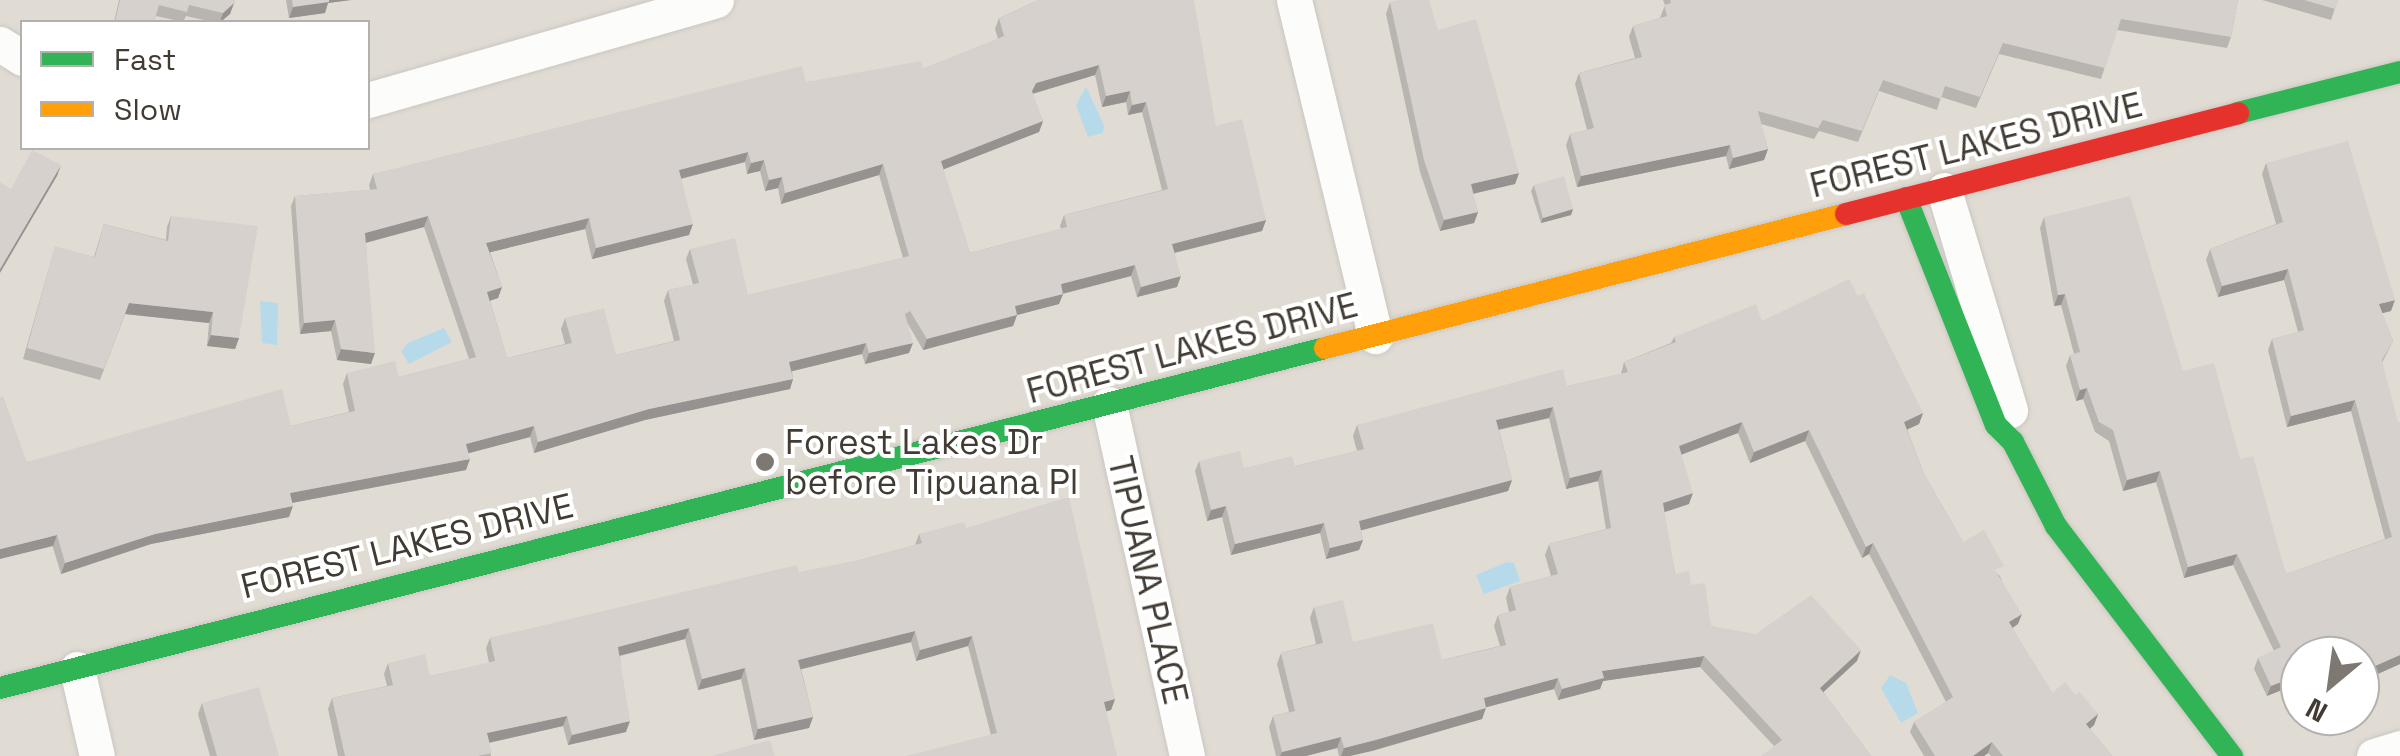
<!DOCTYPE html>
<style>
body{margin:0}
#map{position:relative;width:2400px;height:756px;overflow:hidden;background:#eeeae6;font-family:"Space Grotesk",sans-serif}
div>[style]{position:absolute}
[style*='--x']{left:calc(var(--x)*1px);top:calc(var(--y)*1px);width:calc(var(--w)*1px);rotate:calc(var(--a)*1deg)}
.residential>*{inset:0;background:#e1dcd3}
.water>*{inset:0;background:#b7daeb}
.roads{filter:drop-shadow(0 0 2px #cac6c2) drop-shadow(0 0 2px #cac6c2)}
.street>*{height:35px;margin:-17.5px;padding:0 17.5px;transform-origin:17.5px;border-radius:17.5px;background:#fcfcfb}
.fast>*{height:22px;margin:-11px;padding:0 11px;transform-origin:11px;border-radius:11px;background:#30b455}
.slow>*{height:22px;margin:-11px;padding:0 11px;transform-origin:11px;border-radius:11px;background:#ff9f0a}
.jam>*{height:22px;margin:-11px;padding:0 11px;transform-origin:11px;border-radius:11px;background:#e5322d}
.wall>*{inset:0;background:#b8b4b0}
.shaded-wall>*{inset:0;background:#969290}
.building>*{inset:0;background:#d6d1cd}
.dots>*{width:28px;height:28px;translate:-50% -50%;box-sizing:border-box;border:5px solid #fff;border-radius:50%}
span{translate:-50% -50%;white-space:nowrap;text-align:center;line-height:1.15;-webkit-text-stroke:8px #fff;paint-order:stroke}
.street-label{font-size:35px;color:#423b33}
.poi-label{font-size:35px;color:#423b33}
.left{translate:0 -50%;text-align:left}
.legend{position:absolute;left:20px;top:20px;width:350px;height:130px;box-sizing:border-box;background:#fff;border:2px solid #b3b1ad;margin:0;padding:12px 18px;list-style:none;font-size:30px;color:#423b33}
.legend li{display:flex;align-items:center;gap:20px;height:50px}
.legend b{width:50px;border:2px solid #b3b1ad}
.north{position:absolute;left:2280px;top:636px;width:100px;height:100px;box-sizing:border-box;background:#fff;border:2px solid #b3b1ad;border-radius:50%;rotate:209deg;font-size:28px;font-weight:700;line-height:40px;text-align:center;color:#423b33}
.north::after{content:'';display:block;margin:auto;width:35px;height:45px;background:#7e7872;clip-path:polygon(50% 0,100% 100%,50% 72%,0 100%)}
</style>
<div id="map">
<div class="residential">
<div style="clip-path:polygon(evenodd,0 0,2400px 0,2400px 756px,0 756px,0 0,22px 22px,368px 22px,368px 148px,22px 148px,22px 22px,0 0,2300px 656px,2360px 656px,2360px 716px,2300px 716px,2300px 656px)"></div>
</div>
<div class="water">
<div style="clip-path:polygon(1086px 87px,1104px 125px,1103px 133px,1088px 137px,1076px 105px)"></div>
<div style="clip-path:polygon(260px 301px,278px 303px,277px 345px,262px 343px)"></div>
<div style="clip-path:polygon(444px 328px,452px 342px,409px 364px,401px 351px,408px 343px)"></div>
<div style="clip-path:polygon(1507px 562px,1514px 563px,1520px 581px,1484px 594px,1476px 575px)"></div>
<div style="clip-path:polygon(1890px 675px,1906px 683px,1918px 713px,1901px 723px,1881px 688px)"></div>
</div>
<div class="roads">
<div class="street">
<div style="--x:1294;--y:0;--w:346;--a:76.4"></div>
<div style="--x:0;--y:44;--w:26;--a:32"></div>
<div style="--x:368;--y:100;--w:362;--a:-16"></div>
<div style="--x:1944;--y:190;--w:230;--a:73.3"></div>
<div style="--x:1109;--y:404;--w:361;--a:77.5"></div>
<div style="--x:77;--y:669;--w:89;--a:77.1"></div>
<div style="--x:2374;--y:756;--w:27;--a:-17"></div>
</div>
<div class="fast">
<div style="--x:2238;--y:113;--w:167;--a:-14.2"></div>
<div style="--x:1906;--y:198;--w:244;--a:68.4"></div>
<div style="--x:1996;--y:425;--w:24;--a:45"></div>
<div style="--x:2013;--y:442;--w:94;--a:62.9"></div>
<div style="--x:2056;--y:526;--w:290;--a:52.6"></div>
<div style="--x:0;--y:688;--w:1368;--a:-14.39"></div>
</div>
<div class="slow">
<div style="--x:1325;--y:348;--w:538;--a:-14.42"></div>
</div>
<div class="jam">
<div style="--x:1846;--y:214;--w:405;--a:-14.4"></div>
</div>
</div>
<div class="wall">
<div style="clip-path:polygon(119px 0,235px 0,230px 14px,221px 22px,213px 22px,186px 16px,183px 22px,156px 16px,154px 22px,114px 22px)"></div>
<div style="clip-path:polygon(286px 0,351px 0,328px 3px,325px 13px,289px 18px)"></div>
<div style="clip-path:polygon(evenodd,1039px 0,1216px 126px,1266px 220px,1262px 231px,1175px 253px,1177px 287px,1137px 297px,1131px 276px,1063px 294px,1059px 304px,1017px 315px,1013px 326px,923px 350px,908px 324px,909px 353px,865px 364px,862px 354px,792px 371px,793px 379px,790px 389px,645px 420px,534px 453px,530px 437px,468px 453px,466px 470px,292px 503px,289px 517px,151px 544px,61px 574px,27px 462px,291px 426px,349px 412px,343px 384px,347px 373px,399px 377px,469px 359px,424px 227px,366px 243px,371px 364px,337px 360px,331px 331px,300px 334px,291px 206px,295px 196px,370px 190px,369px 185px,373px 174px,806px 82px,923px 69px,998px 39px,995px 29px,999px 18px,1039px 0,1095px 75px,1102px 107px,1126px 102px,1128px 115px,1142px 112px,1162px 190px,1064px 215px,1060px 226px,1061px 229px,970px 253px,943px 169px,1039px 132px,1043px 121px,1032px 94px,1095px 75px,1039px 0,745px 162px,747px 174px,760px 171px,765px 191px,778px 188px,781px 204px,879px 175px,903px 258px,748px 295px,690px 249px,686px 259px,693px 285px,668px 290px,664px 301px,674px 341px,616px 355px,565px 318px,561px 329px,565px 344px,507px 358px,490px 301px,498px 298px,502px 287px,490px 252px,585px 229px,592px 259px,689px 235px,681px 179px,745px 162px)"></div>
<div style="clip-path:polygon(1663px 0,2238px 0,2231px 37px,2227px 48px,2117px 30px,2101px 79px,1999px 54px,1976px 108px,1941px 97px,1937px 110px,1879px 91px,1858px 142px,1819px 131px,1814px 139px,1761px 124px,1768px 149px,1764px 160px,1729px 169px,1726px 156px,1577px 187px,1566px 145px,1570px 134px,1587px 130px,1575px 84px,1579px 73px,1635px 58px,1629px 37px,1633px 26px,1660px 18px,1665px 5px)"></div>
<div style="clip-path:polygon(2262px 0,2338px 0,2331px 20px)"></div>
<div style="clip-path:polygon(1390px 2px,1438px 30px,1519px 173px,1515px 184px,1473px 194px,1478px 212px,1474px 223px,1440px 231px,1420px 172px,1386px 14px)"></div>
<div style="clip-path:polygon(2266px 163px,2391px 311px,2382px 313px,2393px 341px,2382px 363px,2400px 664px,2362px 681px,2360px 676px,2360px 656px,2300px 656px,2267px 696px,2254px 669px,2258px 658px,2274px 651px,2233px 565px,2184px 578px,2156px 482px,2123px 491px,2109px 441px,2095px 432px,2083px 399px,2076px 401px,2066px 366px,2070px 355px,2074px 354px,2061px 305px,2054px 306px,2040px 228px,2044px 217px,2183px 371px,2240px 459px,2286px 574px,2385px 539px,2351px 411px,2287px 427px,2268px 350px,2272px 339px,2298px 332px,2284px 280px,2218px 297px,2206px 260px,2210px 249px,2276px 224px,2262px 174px)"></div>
<div style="clip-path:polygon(1534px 185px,1573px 209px,1571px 215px,1541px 223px,1531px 191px)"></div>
<div style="clip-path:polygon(171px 216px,239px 338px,235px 349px,207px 346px,209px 323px,125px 314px,100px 380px,23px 359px,55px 247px,94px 257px,104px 224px,166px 240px,167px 227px)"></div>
<div style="clip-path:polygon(1762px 321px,1923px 413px,1919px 424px,1907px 429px,1924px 474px,1963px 542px,2000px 576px,2018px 624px,2012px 628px,2052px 693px,2076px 695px,2098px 714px,2094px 725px,2090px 729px,2112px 756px,1991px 756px,1988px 753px,1984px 756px,1924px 756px,1910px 732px,1914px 722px,1946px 702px,1869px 554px,1862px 558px,1805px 441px,1750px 463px,1738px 433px,1681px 455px,1689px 504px,1664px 512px,1675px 574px,1691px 585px,1711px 626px,1857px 661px,1823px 692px,1871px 756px,1774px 746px,1700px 667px,1603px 681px,1600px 689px,1558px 700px,1554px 689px,1486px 707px,1482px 719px,1350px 756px,1339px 756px,1337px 748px,1306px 756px,1276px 756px,1269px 727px,1273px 716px,1289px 712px,1277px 664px,1281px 653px,1316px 644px,1310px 618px,1314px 607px,1353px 642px,1442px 660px,1500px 646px,1494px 626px,1498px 615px,1509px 612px,1506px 598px,1510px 587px,1551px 576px,1545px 555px,1549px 544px,1606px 529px,1598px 481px,1566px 489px,1549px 418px,1499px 430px,1512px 480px,1508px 491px,1361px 530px,1363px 540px,1359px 550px,1326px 559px,1320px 533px,1231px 555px,1222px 517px,1207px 521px,1195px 471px,1199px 461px,1244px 468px,1295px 466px,1357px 451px,1353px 436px,1357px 425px,1567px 386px,1621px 374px,1624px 362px,1671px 343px,1674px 337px)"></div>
<div style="clip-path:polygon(966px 528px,1115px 699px,1111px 710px,991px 735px,968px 646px,916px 661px,911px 642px,801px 669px,813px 717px,809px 728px,754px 740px,741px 679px,698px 690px,685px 639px,620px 656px,626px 732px,568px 745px,563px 726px,489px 743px,491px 756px,338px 756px,328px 709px,332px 698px,387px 686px,384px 674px,388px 663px,430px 676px,489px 663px,486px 648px,490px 638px,860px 560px,915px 545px,919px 534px)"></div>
<div style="clip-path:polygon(202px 703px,279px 756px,210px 756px,198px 714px)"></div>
</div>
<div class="shaded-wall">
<div style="clip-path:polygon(325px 0,351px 0,328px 3px,325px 13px,289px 18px,293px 7px)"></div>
<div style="clip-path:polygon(234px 3px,230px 14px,220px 22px,223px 13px)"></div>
<div style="clip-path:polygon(1099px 65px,1095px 75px,1032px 94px,1032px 91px,1036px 83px)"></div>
<div style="clip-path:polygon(1130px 91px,1126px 102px,1102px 107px,1106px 96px)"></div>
<div style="clip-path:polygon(1146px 102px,1142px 112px,1128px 115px,1132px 105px)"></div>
<div style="clip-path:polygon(1043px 121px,1039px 132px,937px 172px,941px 161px)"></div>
<div style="clip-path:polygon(1730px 145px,1726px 156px,1577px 187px,1581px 176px)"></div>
<div style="clip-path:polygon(1768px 149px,1764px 160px,1729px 169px,1733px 158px)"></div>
<div style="clip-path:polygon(748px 152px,745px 162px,675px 180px,679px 170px)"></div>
<div style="clip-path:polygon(764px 160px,760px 171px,747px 174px,751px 163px)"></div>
<div style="clip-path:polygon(883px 164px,879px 175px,781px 204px,785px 193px)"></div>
<div style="clip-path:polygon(61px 165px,57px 176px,0 273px,0 269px)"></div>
<div style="clip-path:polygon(1519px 173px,1515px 184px,1467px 195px,1471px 184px)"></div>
<div style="clip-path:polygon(782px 177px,778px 188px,765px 191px,769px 180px)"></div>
<div style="clip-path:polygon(1573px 209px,1571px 215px,1541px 223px,1543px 218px)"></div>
<div style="clip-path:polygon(1478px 212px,1474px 223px,1440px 231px,1444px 220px)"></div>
<div style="clip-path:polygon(428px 216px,424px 227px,361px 244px,365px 233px)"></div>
<div style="clip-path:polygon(589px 218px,585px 229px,483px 254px,486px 243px)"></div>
<div style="clip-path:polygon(1266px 220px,1262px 231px,1169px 254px,1172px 244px)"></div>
<div style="clip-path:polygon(693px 224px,689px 235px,592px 259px,596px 248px)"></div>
<div style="clip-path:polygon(1135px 265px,1131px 276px,1057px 295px,1061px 284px)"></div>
<div style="clip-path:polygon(2288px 269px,2284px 280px,2218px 297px,2222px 286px)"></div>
<div style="clip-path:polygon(1181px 276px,1177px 287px,1137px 297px,1141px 287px)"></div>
<div style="clip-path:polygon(502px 287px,498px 298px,483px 303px,487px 292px)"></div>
<div style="clip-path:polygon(1063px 294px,1059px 304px,1017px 315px,1013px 326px,923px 350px,927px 339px,1015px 306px)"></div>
<div style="clip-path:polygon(2065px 294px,2061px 305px,2054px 306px,2058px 295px)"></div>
<div style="clip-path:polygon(2395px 300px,2391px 311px,2375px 315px,2379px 304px)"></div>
<div style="clip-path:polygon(129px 303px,213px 312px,209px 323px,125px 314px,100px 380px)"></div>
<div style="clip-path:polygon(335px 320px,331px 331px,300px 334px,304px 323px)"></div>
<div style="clip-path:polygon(211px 335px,239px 338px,235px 349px,207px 346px)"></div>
<div style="clip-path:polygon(866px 343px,862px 354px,785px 373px,789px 362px)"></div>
<div style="clip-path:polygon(913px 343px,909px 353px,865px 364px,869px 353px)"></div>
<div style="clip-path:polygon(341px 349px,375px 353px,371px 364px,337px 360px)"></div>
<div style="clip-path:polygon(793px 379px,790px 389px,645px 420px,534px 453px,538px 442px,649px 409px)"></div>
<div style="clip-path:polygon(2087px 388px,2083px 399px,2076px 401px,2080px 390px)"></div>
<div style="clip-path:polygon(2355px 400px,2351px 411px,2287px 427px,2291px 416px)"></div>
<div style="clip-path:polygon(1553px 407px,1549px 418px,1492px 431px,1496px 420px)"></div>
<div style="clip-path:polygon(1923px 413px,1919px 424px,1900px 433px,1904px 422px)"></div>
<div style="clip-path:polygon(1742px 422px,1738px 433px,1675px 457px,1679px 446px)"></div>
<div style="clip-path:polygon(534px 426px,530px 437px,462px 455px,466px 444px)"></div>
<div style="clip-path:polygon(1809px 430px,1805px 441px,1750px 463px,1754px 452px)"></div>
<div style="clip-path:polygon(470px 459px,466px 470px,286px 504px,290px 493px)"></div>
<div style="clip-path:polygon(1602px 470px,1598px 481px,1566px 489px,1570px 478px)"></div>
<div style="clip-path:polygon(2160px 471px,2156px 482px,2123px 491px,2127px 480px)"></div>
<div style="clip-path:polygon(1512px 480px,1508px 491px,1355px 532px,1359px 521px)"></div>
<div style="clip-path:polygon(1693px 493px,1689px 504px,1659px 514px,1663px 503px)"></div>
<div style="clip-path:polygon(293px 506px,289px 517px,151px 544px,61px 574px,65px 563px,155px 534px)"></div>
<div style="clip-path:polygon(1226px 506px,1222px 517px,1207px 521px,1211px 510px)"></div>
<div style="clip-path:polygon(1324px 523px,1320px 533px,1231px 555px,1235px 544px)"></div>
<div style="clip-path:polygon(57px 535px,53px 546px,0 559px,0 549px)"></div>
<div style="clip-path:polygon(1363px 540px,1359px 550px,1326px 559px,1330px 548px)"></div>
<div style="clip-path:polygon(1873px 543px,1869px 554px,1862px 558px,1866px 547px)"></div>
<div style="clip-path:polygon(2237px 554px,2233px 565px,2184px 578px,2188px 567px)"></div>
<div style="clip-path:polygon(2022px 614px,2018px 624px,2005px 633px,2009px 622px)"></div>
<div style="clip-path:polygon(689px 628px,685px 639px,614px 657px,618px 647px)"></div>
<div style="clip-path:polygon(915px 631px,911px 642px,794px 671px,798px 660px)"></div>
<div style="clip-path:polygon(972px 636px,968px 646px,916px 661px,920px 650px)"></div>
<div style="clip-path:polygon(2359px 649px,2356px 656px,2342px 656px)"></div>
<div style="clip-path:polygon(1861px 650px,1857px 661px,1816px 699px,1820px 688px)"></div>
<div style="clip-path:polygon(2400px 655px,2400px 664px,2362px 681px,2366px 670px)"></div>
<div style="clip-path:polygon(1704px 656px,1700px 667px,1603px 681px,1600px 689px,1558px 700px,1562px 689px,1602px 671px)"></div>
<div style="clip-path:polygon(745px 668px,741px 679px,698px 690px,702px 679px)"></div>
<div style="clip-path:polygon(2300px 674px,2300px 683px,2267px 696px,2271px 686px)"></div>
<div style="clip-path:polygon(1558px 678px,1554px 689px,1480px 709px,1484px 698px)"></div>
<div style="clip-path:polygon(1115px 699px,1111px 710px,1100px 713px,1104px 702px)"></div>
<div style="clip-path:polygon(1486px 708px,1482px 719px,1372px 751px,1350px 756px,1341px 756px,1344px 748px)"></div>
<div style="clip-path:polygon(2098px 714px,2094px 725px,2082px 735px,2086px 724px)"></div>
<div style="clip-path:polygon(567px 716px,563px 726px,483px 744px,487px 733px)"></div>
<div style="clip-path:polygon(813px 717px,809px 728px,754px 740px,758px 729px)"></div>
<div style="clip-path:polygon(630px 721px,626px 732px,568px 745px,572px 735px)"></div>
<div style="clip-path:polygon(1341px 737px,1337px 748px,1306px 756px,1280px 756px,1282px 752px)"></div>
<div style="clip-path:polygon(1992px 742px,1988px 753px,1984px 756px,1973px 756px)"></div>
</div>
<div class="building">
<div style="clip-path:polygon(120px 0,235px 0,234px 3px,223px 13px,189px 5px,187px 12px,159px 5px,154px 22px,119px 22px,115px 21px)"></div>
<div style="clip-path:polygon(292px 0,329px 0,329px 2px,293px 7px)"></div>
<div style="clip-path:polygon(evenodd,1039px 0,1194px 0,1216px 126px,1242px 119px,1266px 220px,1172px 244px,1181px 276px,1141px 287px,1135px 265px,1061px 284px,1063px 294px,1015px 306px,1017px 315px,927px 339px,910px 311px,905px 314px,913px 343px,869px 353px,866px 343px,789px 362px,793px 379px,649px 409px,538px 442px,534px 426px,466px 444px,470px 459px,290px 493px,293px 506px,155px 534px,65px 563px,57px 535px,0 549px,0 397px,3px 396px,27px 462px,282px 389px,291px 426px,355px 411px,347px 373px,395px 361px,399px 377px,476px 357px,428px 216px,365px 233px,375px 353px,341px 349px,335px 320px,304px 323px,295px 196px,377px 189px,373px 174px,802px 66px,806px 82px,921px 61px,923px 69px,1004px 36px,999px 18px,1039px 0,1099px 65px,1106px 96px,1130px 91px,1132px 105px,1146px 102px,1168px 189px,1064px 215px,1067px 227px,970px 253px,941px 161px,1043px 121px,1032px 91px,1036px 83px,1099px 65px,1039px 0,748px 152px,751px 163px,764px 160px,769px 180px,782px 177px,785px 193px,883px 164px,909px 256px,748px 295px,735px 238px,690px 249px,699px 283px,668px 290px,680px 340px,616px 355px,604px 308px,565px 318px,572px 343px,507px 358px,487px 292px,502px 287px,486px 243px,589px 218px,596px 248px,693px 224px,679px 170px,748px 152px)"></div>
<div style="clip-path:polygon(1398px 0,1429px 0,1438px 30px,1476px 19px,1519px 173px,1471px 184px,1478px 212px,1444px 220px,1424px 160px,1390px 2px)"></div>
<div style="clip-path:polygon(1670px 0,2238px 0,2231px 37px,2121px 19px,2105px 68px,2003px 43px,1980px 97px,1945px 86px,1941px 99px,1883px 80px,1862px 131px,1823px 120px,1818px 128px,1758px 111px,1768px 149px,1733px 158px,1730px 145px,1581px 176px,1570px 134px,1594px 128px,1579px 73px,1642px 57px,1633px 26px,1667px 16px,1664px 5px,1671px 3px)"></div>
<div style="clip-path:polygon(2304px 0,2338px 0,2335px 9px)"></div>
<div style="clip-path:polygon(2348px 141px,2395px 300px,2379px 304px,2393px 341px,2382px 360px,2398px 423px,2400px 422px,2400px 655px,2366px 670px,2359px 649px,2342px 656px,2300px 656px,2300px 674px,2271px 686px,2258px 658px,2281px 647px,2237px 554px,2188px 567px,2160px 471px,2127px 480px,2113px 430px,2099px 422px,2087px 388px,2080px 390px,2070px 355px,2080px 352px,2065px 294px,2058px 295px,2044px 217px,2130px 196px,2183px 371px,2214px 363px,2240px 459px,2253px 456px,2286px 574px,2392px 537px,2355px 400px,2291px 416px,2272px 339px,2304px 330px,2288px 269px,2222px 286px,2210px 249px,2283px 222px,2266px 163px)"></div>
<div style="clip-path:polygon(32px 150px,61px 165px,0 269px,0 182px,11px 189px)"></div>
<div style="clip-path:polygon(1564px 176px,1573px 209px,1543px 218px,1534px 185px)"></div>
<div style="clip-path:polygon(171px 216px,258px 226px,239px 338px,211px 335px,213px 312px,129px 303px,104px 369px,27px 348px,55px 246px,95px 257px,104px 224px,168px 241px)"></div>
<div style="clip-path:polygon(1849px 279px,1858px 296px,1864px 293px,1923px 413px,1904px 422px,1924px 474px,1963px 542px,1984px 530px,2004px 566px,1995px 570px,2022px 614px,2009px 622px,2052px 693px,2065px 682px,2076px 695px,2079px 691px,2098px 714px,2086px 724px,2112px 756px,2003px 756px,1992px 742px,1973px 756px,1935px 756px,1914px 722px,1953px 697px,1873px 543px,1866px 547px,1809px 430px,1754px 452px,1742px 422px,1679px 446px,1693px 493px,1663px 503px,1675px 574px,1689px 571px,1691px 585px,1705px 583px,1711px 626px,1756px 634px,1811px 595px,1861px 650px,1820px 688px,1871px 756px,1761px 756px,1782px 740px,1704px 656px,1602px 671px,1604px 678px,1562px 689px,1558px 678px,1484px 698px,1486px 708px,1376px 740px,1344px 748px,1341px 737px,1282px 752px,1273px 716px,1295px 711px,1281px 653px,1323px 643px,1314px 607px,1343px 600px,1353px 642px,1433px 623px,1442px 660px,1506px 645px,1498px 615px,1516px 610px,1510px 587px,1558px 574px,1549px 544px,1611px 528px,1602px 470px,1570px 478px,1553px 407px,1496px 420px,1512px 480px,1359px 521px,1363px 540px,1330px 548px,1324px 523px,1235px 544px,1226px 506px,1211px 510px,1199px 461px,1240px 451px,1244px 468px,1292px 456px,1295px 466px,1364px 449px,1357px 425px,1563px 369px,1567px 386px,1628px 372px,1624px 362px,1676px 342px,1674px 337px,1756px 304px,1762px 321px)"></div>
<div style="clip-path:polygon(1069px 497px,1115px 699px,1104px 702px,1117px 756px,906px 756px,997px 733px,972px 636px,920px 650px,915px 631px,798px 660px,813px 717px,758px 729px,745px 668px,702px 679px,689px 628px,618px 647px,630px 721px,572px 735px,567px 716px,487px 733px,492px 753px,478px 756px,345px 756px,332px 698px,393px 685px,388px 663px,425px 654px,430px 676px,495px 661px,490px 638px,797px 565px,799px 572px,860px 560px,922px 543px,919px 534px,964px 522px,966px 528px)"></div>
<div style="clip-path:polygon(259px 687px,279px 756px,217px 756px,202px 703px)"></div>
<div style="clip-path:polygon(770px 740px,775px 756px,711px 756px)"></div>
</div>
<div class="dots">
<div style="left:765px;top:462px;background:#7e7872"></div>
</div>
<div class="street-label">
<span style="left:1976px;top:145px;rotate:-14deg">FOREST LAKES DRIVE</span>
<span style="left:1192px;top:348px;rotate:-15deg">FOREST LAKES DRIVE</span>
<span style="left:407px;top:546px;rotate:-14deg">FOREST LAKES DRIVE</span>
<span style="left:1148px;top:580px;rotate:77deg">TIPUANA PLACE</span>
</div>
<div class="poi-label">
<span class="left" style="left:785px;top:462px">Forest Lakes Dr<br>before Tipuana Pl</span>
</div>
<ul class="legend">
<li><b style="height:12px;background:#30b455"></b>Fast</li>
<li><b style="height:12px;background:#ff9f0a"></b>Slow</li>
</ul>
<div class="north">N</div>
</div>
